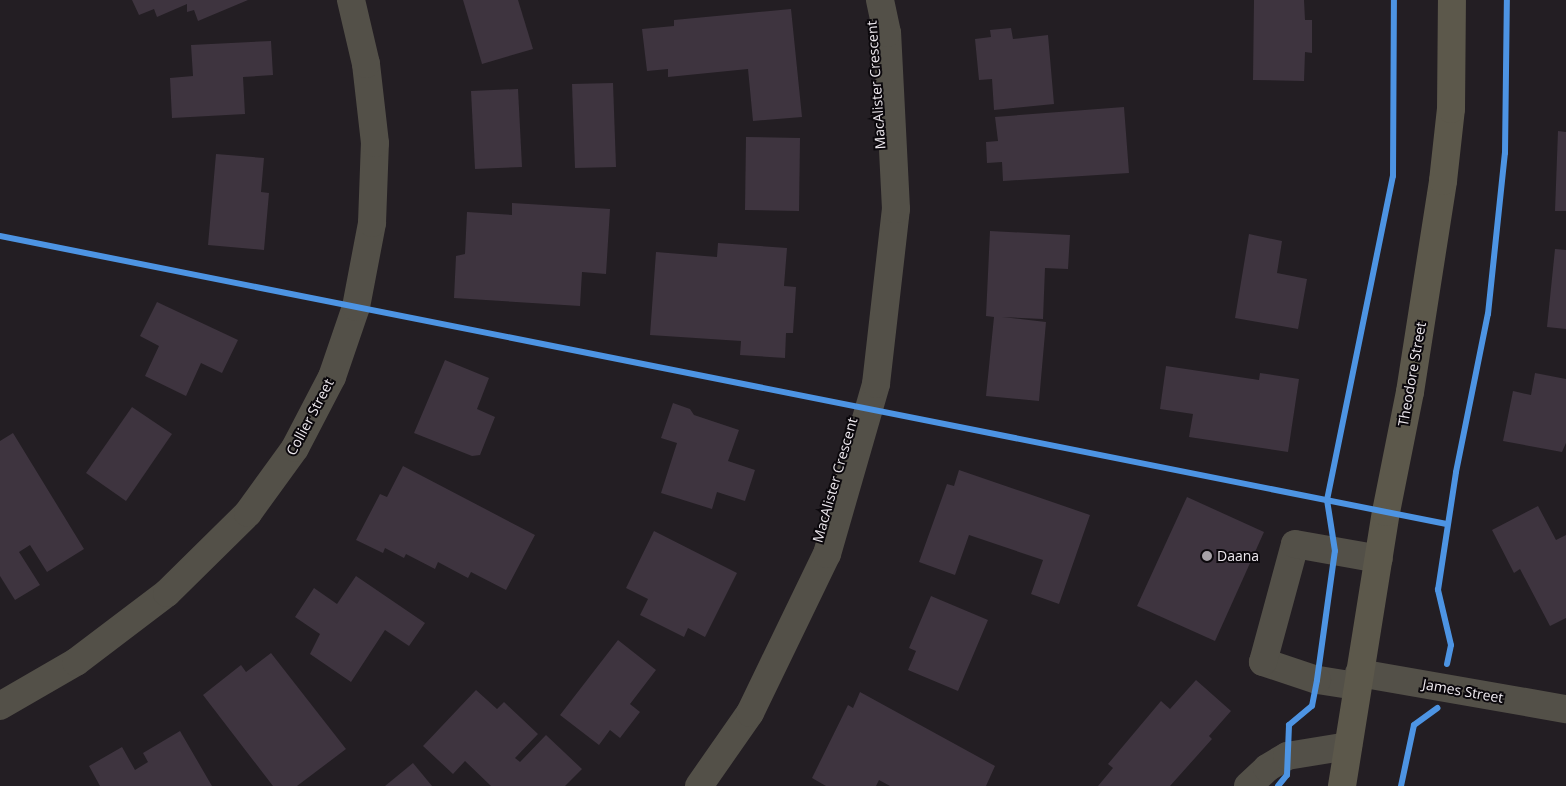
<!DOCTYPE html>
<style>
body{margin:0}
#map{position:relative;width:1566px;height:786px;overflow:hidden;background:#231e23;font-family:"Open Sans",sans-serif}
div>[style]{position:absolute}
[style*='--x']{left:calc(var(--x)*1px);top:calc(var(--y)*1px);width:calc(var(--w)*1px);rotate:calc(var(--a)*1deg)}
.building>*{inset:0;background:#3e343f}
.minor>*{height:28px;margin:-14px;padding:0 14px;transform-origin:14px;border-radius:14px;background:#535048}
.major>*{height:28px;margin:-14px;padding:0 14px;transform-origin:14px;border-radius:14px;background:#5c584b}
.cycleway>*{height:6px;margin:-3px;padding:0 3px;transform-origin:3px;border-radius:3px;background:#4d94e3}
.dots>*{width:14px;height:14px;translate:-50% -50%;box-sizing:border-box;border:2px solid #0b080c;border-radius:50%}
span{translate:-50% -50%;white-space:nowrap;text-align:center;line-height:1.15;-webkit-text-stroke:4px #0b080c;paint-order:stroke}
.street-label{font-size:14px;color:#eee9ef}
.poi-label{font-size:14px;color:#eee9ef}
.left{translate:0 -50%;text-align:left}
</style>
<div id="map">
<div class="building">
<div style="clip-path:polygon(132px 0,248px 0,198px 21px,194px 10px,187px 12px,187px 4px,157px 17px,154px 9px,139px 15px)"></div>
<div style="clip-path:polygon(463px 0,518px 0,533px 49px,482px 64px)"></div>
<div style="clip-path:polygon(1254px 0,1304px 0,1305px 20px,1312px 20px,1312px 53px,1305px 52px,1304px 81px,1253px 80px)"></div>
<div style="clip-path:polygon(791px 9px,802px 117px,753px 121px,748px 69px,668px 77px,668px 69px,647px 71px,642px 29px,674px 26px,674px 20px)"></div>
<div style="clip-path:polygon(1011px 28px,1013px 39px,1048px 35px,1054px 104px,994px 110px,992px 79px,979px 80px,975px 39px,991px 37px,990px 30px)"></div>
<div style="clip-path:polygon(271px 41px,273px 75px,243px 77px,245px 114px,172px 118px,170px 78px,193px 76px,191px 45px)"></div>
<div style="clip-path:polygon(613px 83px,616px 167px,575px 168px,572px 84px)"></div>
<div style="clip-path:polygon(518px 89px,522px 167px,475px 169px,471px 91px)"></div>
<div style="clip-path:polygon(1124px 107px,1129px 173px,1003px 181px,1002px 162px,987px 163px,986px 142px,998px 141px,995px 117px)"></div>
<div style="clip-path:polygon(1558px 131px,1566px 132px,1566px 211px,1555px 211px)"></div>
<div style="clip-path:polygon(746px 137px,800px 138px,799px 211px,745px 210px)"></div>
<div style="clip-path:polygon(216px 154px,264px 158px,261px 192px,269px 193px,264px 250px,208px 245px)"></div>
<div style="clip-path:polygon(512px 203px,610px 209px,606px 274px,582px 272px,580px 306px,454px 298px,456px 256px,465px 254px,467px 212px,512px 215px)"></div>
<div style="clip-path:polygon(990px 231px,1070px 235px,1068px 269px,1045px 268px,1043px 319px,1002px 317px,1046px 322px,1039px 401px,986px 396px,994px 317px,986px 316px)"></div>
<div style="clip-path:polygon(1249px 234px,1282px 241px,1277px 273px,1307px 279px,1298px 329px,1235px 318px)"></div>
<div style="clip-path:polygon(718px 243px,787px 248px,784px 286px,796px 287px,793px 333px,786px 333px,785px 358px,740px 355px,741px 341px,650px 335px,656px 252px,717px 257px)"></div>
<div style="clip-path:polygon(1555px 249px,1566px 250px,1566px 329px,1547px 327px)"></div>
<div style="clip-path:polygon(157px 302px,238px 340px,222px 373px,201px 363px,186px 396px,145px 376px,159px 346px,140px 336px)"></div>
<div style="clip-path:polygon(445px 360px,489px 378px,477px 409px,495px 417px,480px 455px,472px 456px,414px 433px)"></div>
<div style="clip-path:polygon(1166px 366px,1259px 380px,1260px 373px,1299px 379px,1288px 452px,1189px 437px,1193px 414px,1160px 409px)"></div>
<div style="clip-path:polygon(1535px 373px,1566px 379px,1566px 443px,1562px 452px,1503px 441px,1513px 391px,1531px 395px)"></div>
<div style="clip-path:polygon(673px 403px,690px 409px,694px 415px,739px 430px,728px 461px,755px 470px,745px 501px,717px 492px,712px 509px,661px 493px,677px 443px,661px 438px)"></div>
<div style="clip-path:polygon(132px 407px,172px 434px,126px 501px,86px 473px)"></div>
<div style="clip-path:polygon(13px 433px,84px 549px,47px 572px,30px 545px,19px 552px,40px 585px,15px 600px,0 576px,0 441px)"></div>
<div style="clip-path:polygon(403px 466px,535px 535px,506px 590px,471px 572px,468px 578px,438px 562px,435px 569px,406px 554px,404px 558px,385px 548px,383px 553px,356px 540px,380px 494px,387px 497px)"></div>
<div style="clip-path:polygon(959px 470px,1090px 515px,1059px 604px,1031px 594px,1043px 560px,969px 535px,955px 575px,919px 562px,947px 484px,954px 486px)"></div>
<div style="clip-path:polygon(1187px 497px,1264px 532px,1215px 641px,1137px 606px)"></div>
<div style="clip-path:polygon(1538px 506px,1556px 540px,1566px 535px,1566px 618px,1550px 626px,1520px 569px,1514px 573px,1492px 530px)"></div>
<div style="clip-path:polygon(654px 531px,737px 573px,705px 637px,688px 628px,684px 637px,640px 615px,648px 599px,626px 588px)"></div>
<div style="clip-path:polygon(356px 576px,425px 623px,409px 646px,385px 630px,351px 682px,310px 654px,320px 634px,295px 617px,314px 588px,337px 604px)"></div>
<div style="clip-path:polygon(931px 596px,988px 620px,958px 691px,908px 670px,916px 651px,909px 648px)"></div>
<div style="clip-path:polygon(618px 640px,656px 670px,630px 704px,640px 712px,620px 738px,610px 730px,599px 745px,560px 715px)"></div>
<div style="clip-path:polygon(271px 653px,346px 749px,297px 786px,273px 786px,203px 695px,241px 665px,246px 672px)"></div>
<div style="clip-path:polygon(1196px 680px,1231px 711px,1209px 736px,1212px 739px,1170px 786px,1098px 786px,1113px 768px,1108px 764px,1161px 701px,1170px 709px)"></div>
<div style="clip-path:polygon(476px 690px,497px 709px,504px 702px,538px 734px,515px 758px,520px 762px,546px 735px,582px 769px,565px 786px,491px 786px,465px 761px,453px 774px,423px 746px)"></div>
<div style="clip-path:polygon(860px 692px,995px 766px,986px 786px,890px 786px,879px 780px,876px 786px,826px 786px,812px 778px,848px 705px,853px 708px)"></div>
<div style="clip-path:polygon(180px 731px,212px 786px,100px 786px,89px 766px,122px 747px,135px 770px,148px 762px,143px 753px)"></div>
<div style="clip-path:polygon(413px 763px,432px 786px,385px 786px)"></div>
</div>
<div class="minor">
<div style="--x:1359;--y:673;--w:210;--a:9.9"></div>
<div style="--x:1356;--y:686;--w:39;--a:-171"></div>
<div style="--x:1317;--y:680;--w:57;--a:-161.6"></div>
<div style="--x:1263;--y:662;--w:122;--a:-74.8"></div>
<div style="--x:1295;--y:544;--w:85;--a:10.1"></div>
<div style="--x:0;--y:706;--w:88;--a:-30.1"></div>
<div style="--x:76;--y:662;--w:114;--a:-37.2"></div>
<div style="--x:167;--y:593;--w:114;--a:-44.6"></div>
<div style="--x:248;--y:513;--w:80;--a:-54.1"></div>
<div style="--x:295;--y:448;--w:80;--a:-62.5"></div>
<div style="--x:332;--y:377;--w:74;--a:-71.1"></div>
<div style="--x:356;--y:307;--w:86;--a:-79.2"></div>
<div style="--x:372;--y:223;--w:80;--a:-87.9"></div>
<div style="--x:375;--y:143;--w:80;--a:-96.5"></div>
<div style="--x:366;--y:64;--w:66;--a:-103.2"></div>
<div style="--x:699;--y:786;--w:89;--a:-55.1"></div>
<div style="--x:750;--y:713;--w:177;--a:-64.2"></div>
<div style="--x:827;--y:554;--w:177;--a:-73.9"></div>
<div style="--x:876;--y:384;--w:176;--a:-83.5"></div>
<div style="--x:896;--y:209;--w:176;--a:-92.9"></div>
<div style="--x:887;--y:33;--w:34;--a:-102"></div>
<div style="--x:1248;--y:786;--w:26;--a:-43"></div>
<div style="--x:1267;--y:768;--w:23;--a:-31"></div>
<div style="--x:1287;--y:756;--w:62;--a:-9.3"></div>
</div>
<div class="major">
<div style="--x:1342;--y:786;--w:278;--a:-80.9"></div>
<div style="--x:1386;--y:512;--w:122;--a:-78.7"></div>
<div style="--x:1410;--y:392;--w:214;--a:-81.1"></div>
<div style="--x:1443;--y:181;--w:72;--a:-83.7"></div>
<div style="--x:1451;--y:109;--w:109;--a:-89.5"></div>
</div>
<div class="cycleway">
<div style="--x:0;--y:236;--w:1475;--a:11.26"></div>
<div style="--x:1447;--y:664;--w:19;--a:-78"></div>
<div style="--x:1451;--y:645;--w:57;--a:-103.3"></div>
<div style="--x:1438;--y:590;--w:119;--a:-81.3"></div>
<div style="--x:1456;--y:472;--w:161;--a:-78.6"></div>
<div style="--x:1488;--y:314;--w:162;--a:-84"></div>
<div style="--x:1505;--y:153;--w:153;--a:-89.3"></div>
<div style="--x:1278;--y:786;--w:14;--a:-51"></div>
<div style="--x:1287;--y:775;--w:50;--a:-87.7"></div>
<div style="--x:1289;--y:725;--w:30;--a:-40"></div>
<div style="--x:1312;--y:706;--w:26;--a:-79"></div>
<div style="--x:1317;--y:680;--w:130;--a:-82.1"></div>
<div style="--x:1335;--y:551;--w:52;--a:-98.9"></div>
<div style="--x:1327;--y:500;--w:331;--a:-78.5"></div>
<div style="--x:1393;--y:176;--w:176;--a:-89.7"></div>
<div style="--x:1401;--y:786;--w:62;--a:-78"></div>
<div style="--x:1414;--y:725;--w:29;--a:-36"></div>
</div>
<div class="dots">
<div style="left:1207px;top:556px;background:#a7a2a8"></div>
</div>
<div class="street-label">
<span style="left:876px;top:85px;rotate:-94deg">MacAlister Crescent</span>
<span style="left:1412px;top:374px;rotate:-80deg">Theodore Street</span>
<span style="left:310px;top:417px;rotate:-62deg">Collier Street</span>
<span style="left:835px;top:480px;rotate:-74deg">MacAlister Crescent</span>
<span style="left:1463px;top:691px;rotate:10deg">James Street</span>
</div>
<div class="poi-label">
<span class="left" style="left:1217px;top:556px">Daana</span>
</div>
</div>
